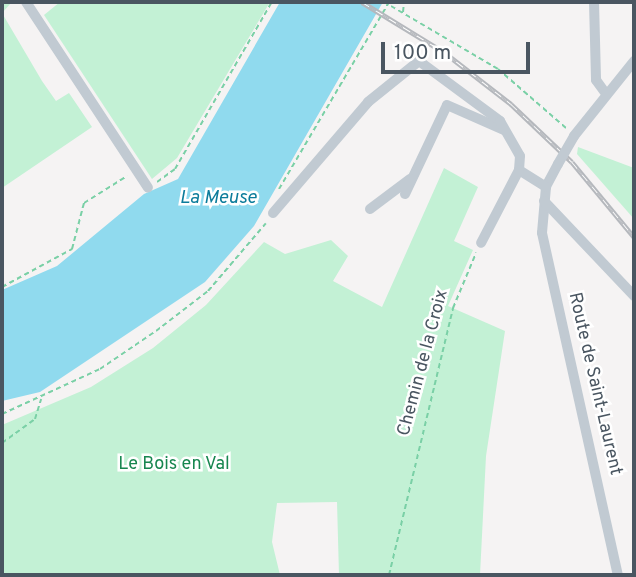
<!DOCTYPE html>
<style>
body{margin:0}
#map{position:relative;width:636px;height:577px;overflow:hidden;background:#f5f3f3;font-family:Overpass,sans-serif}
div>[style]{position:absolute}
[style*='--x']{left:calc(var(--x)*1px);top:calc(var(--y)*1px);width:calc(var(--w)*1px);rotate:calc(var(--a)*1deg)}
.green>*{inset:0;background:#c3f1d5}
.water>*{inset:0;background:#90daee}
.path>*{height:2px;margin-top:-1px;transform-origin:0;background:repeating-linear-gradient(90deg,#7ad0a6 0 5px,transparent 0 8.5px)}
.minor>*{height:10px;margin:-5px;padding:0 5px;transform-origin:5px;border-radius:5px;background:#c1cad2}
.rail>*{height:5px;margin-top:-2.5px;transform-origin:0;background:repeating-linear-gradient(90deg,#fff 0 8px,#b5b8bd 0 16px);box-sizing:border-box;border-block:2px solid #b5b8bd}
.path-bridge>*{height:2px;margin-top:-1px;transform-origin:0;background:repeating-linear-gradient(90deg,#7ad0a6 0 5px,transparent 0 8.5px)}
.minor-bridge>*{height:10px;margin:-5px;padding:0 5px;transform-origin:5px;border-radius:5px;background:#c1cad2}
span{translate:-50% -50%;white-space:nowrap;text-align:center;line-height:1.15;-webkit-text-stroke:5px #fff;paint-order:stroke}
.street-label{font-size:18px;color:#4a5661}
.park-label{font-size:18px;color:#17864f}
.water-label{font-size:19px;color:#0c7c9b;font-style:italic}
.frame{position:absolute;inset:0;border:4px solid #4a5661;pointer-events:none}
.scale{position:absolute;left:381px;top:42px;width:149px;height:32px;box-sizing:border-box;border:4px solid #4a5661;border-top:0;padding-left:9px;font-size:21px;line-height:24px;white-space:nowrap;color:#4a5661;-webkit-text-stroke:5px #fff;paint-order:stroke}
</style>
<div id="map">
<div class="green">
<div style="clip-path:polygon(2px 2px,12px 2px,2px 13px,42px 81px,56px 101px,69px 93px,92px 127px,2px 188px)"></div>
<div style="clip-path:polygon(60px 2px,270px 2px,177px 158px,152px 179px,44px 15px)"></div>
<div style="clip-path:polygon(578px 147px,634px 168px,634px 219px,577px 154px)"></div>
<div style="clip-path:polygon(444px 168px,478px 187px,454px 241px,473px 250px,448px 306px,505px 331px,486px 456px,480px 575px,339px 575px,337px 502px,277px 503px,272px 542px,280px 575px,2px 575px,2px 425px,91px 387px,153px 348px,206px 305px,264px 242px,285px 254px,331px 240px,348px 256px,333px 281px,382px 307px)"></div>
</div>
<div class="water">
<div style="clip-path:polygon(280px 2px,383px 2px,254px 226px,205px 282px,40px 392px,2px 401px,2px 290px,57px 266px,144px 194px,178px 179px)"></div>
</div>
<div class="path">
<div style="--x:391;--y:6;--w:124;--a:30.5"></div>
<div style="--x:498;--y:69;--w:90;--a:40.9"></div>
<div style="--x:403;--y:12;--w:10;--a:-84"></div>
<div style="--x:157;--y:182;--w:22;--a:-36"></div>
<div style="--x:175;--y:169;--w:193;--a:-59.9"></div>
<div style="--x:279;--y:189;--w:217;--a:-59.5"></div>
<div style="--x:2;--y:287;--w:80;--a:-28.5"></div>
<div style="--x:72;--y:249;--w:48;--a:-75.4"></div>
<div style="--x:84;--y:203;--w:51;--a:-32.1"></div>
<div style="--x:2;--y:414;--w:108;--a:-24.7"></div>
<div style="--x:100;--y:369;--w:68;--a:-34.2"></div>
<div style="--x:156;--y:331;--w:66;--a:-37.6"></div>
<div style="--x:208;--y:291;--w:89;--a:-49.5"></div>
<div style="--x:2;--y:443;--w:41;--a:-36"></div>
<div style="--x:35;--y:419;--w:21;--a:-73"></div>
<div style="--x:389;--y:575;--w:275;--a:-76.5"></div>
<div style="--x:453;--y:308;--w:60;--a:-67.3"></div>
</div>
<div class="minor">
<div style="--x:26;--y:2;--w:222;--a:56.7"></div>
<div style="--x:594;--y:2;--w:78;--a:88.5"></div>
<div style="--x:596;--y:80;--w:14;--a:54"></div>
<div style="--x:574;--y:136;--w:96;--a:-51.3"></div>
<div style="--x:558;--y:164;--w:26;--a:118"></div>
<div style="--x:546;--y:187;--w:46;--a:95"></div>
<div style="--x:542;--y:233;--w:350;--a:77.5"></div>
<div style="--x:519;--y:170;--w:32;--a:32"></div>
<div style="--x:405;--y:194;--w:98;--a:-64.7"></div>
<div style="--x:447;--y:105;--w:62;--a:23.7"></div>
<div style="--x:544;--y:201;--w:131;--a:46.5"></div>
<div style="--x:370;--y:209;--w:50;--a:-36.9"></div>
<div style="--x:273;--y:213;--w:146;--a:-49.4"></div>
<div style="--x:368;--y:102;--w:65;--a:-38.8"></div>
<div style="--x:419;--y:61;--w:101;--a:36.5"></div>
<div style="--x:500;--y:121;--w:40;--a:60.3"></div>
<div style="--x:520;--y:156;--w:14;--a:94"></div>
<div style="--x:519;--y:170;--w:82;--a:117.5"></div>
</div>
<div class="rail">
<div style="--x:362;--y:2;--w:96;--a:31.4"></div>
<div style="--x:444;--y:52;--w:85;--a:37.8"></div>
<div style="--x:511;--y:104;--w:84;--a:43.6"></div>
<div style="--x:572;--y:162;--w:97;--a:50.4"></div>
</div>
<div class="path-bridge">
<div style="--x:384;--y:2;--w:8;--a:30"></div>
</div>
<div class="minor-bridge">
<div style="--x:558;--y:164;--w:32;--a:-60"></div>
</div>
<div class="street-label">
<span style="left:424px;top:363px;rotate:-75deg">Chemin de la Croix</span>
<span style="left:594px;top:384px;rotate:77deg">Route de Saint-Laurent</span>
</div>
<div class="park-label">
<span style="left:174px;top:465px">Le Bois en Val</span>
</div>
<div class="water-label">
<span style="left:218px;top:199px">La Meuse</span>
</div>
<div class="frame"></div>
<div class="scale">100 m</div>
</div>
